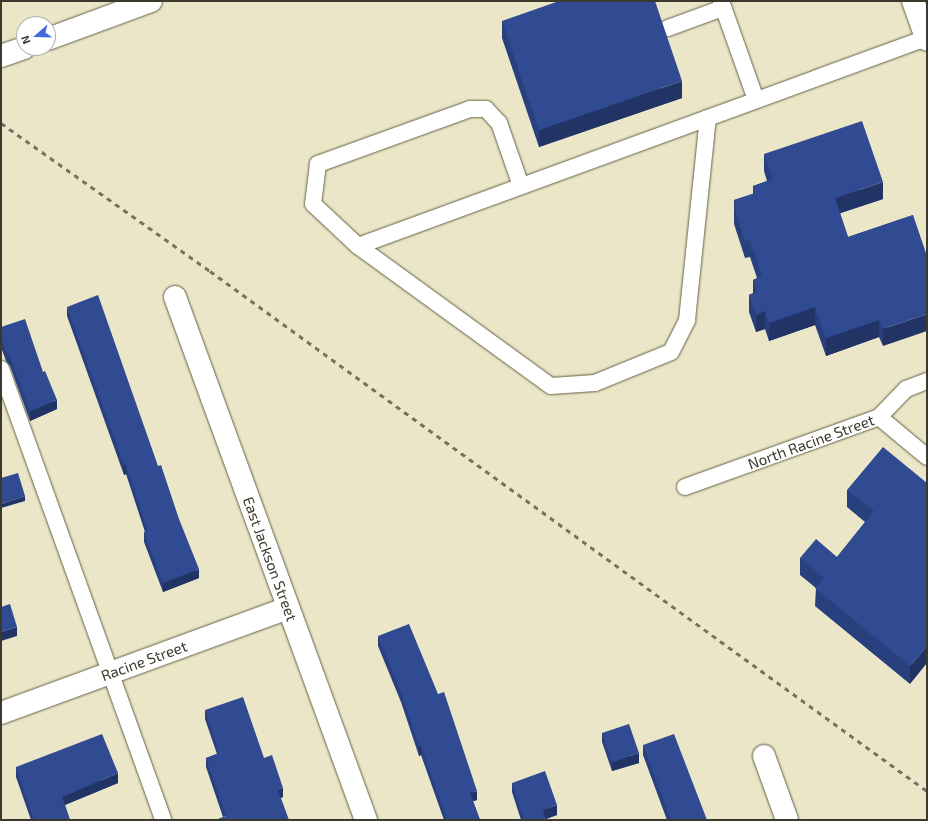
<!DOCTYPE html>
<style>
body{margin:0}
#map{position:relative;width:928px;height:821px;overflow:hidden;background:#eae6c7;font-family:"Exo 2",sans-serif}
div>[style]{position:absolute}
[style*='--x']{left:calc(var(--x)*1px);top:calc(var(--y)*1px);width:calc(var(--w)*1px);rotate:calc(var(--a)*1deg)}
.roads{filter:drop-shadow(0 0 1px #646045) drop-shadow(0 0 1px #646045)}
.lane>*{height:16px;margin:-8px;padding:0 8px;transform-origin:8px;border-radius:8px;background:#fff}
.street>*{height:22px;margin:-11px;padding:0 11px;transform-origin:11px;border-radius:11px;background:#fff}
.secondary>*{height:22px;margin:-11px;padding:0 11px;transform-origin:11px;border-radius:11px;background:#fff}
.rail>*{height:3px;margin-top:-1.5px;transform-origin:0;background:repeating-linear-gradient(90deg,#767361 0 5px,transparent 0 10px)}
.wall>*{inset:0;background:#29407e}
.shaded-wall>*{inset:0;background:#223466}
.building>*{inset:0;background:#304b92}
span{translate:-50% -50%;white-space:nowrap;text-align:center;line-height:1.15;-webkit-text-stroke:4px #fff;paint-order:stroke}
.street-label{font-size:15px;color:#3b392d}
.frame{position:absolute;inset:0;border:2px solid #3b392d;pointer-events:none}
.north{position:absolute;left:16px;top:16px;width:40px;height:40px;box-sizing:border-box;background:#fff;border:1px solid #b1b0ab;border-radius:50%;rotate:250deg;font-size:11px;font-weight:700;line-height:16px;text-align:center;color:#3b392d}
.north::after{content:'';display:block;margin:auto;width:14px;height:18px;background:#426adc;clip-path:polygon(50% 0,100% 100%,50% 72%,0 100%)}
</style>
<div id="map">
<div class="roads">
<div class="lane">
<div style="--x:721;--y:1;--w:105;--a:70.5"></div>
<div style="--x:668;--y:28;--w:59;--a:-20"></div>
<div style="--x:521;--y:186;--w:67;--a:-109.2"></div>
<div style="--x:499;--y:123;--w:19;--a:-133"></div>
<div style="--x:486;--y:109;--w:16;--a:180"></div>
<div style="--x:470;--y:109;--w:162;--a:160.1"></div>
<div style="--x:318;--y:164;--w:40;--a:97.1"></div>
<div style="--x:313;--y:204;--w:62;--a:43"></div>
<div style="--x:358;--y:246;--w:605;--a:-20.11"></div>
<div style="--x:358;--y:246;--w:238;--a:36"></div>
<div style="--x:551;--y:386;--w:44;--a:-3.9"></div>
<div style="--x:595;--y:383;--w:82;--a:-22.2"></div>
<div style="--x:671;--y:352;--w:36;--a:-63"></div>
<div style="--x:687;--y:320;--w:203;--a:-84.1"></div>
<div style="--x:1;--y:369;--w:479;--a:70.2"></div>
<div style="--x:879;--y:417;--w:62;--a:39.8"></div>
<div style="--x:685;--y:487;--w:206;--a:-19.8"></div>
<div style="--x:879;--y:417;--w:39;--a:-46"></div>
<div style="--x:906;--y:389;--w:22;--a:-21"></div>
</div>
<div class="street">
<div style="--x:913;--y:1;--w:41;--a:70.3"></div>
<div style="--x:175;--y:297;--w:557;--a:69.94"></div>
<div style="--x:1;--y:713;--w:306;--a:-20.1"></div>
<div style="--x:764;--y:756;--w:68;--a:70.2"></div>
</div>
<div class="secondary">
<div style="--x:48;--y:39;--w:110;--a:-20.3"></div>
<div style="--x:1;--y:56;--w:24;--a:-19"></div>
</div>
</div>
<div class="rail">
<div style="--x:1;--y:123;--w:256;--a:35.3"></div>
<div style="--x:210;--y:271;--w:886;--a:35.95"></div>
</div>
<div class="wall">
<div style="clip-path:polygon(502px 21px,682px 98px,539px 147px,502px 38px)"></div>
<div style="clip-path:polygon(764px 154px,883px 199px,840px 213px,848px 237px,913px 215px,883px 346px,879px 337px,826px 356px,815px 325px,769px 341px,765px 329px,756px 332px,749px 312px,749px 295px,753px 293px,753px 280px,757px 278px,750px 257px,745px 258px,734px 224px,734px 200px,753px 194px,753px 186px,767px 181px,764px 171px)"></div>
<div style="clip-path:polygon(67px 307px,199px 578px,163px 592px,144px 542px,144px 532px,145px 532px,126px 474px,124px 475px,67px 316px)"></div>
<div style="clip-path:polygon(1px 327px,57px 409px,30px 421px,10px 366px,6px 361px,1px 347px)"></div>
<div style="clip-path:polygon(927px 483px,910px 684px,815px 606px,816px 588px,800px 575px,800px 558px,837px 557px,865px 522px,847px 507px,847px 490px)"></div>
<div style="clip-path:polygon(378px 636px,477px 800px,473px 801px,480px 820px,444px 820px,421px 755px,419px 756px,401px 702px,378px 646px)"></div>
<div style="clip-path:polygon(205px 710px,264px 758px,283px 797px,223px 817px,206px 767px,206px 758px,217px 754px,205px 719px)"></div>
<div style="clip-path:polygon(602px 733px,639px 763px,612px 771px,602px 742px)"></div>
<div style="clip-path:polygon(643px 745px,707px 820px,667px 820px,643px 755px)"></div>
<div style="clip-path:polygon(16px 767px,118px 783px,65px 805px,70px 820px,31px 820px,16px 777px)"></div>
<div style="clip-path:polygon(512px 783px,557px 815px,546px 819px,546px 820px,521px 820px,512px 792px)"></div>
</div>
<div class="shaded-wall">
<div style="clip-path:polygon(682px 81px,682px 98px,539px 147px,539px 130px)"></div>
<div style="clip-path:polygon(883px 182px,883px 199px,835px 215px,835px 198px)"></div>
<div style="clip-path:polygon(815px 307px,815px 325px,769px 341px,769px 323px)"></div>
<div style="clip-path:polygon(765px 311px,765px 329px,756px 332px,756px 315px)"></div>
<div style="clip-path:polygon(927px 314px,927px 331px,883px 346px,883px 329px)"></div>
<div style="clip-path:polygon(879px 320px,879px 337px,826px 356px,826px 338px)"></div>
<div style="clip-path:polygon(57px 400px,57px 409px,30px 421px,30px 411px)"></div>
<div style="clip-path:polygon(124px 465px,126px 465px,126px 474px,124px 475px)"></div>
<div style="clip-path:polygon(25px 496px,25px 501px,1px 508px,1px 504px)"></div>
<div style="clip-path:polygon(199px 569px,199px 578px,163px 592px,163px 583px)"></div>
<div style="clip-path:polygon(17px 627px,17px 636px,1px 641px,1px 632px)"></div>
<div style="clip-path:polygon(927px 646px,927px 663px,910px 684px,910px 666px)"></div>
<div style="clip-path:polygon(419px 746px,421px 746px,421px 755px,419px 756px)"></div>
<div style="clip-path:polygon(639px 753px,639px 763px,612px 771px,612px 762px)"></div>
<div style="clip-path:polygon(118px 773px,118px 783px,62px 806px,62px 797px)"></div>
<div style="clip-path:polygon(283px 788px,283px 797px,278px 799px,278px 790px)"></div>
<div style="clip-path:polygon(477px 791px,477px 800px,470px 802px,470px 793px)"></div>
<div style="clip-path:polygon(557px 805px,557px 815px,543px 820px,543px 810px)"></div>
</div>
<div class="building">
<div style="clip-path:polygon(559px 1px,655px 1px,682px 81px,539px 130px,502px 21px)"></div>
<div style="clip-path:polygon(862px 121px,883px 182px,835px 198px,848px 237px,913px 215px,927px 256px,927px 314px,883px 329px,879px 320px,826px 338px,815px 307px,769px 323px,765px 311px,756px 315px,749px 295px,757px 292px,753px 280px,762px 276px,750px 240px,745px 241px,734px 207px,736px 207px,734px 200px,755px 193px,753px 186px,773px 179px,764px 154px)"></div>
<div style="clip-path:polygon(98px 295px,158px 466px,161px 465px,179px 519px,199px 569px,163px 583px,144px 532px,148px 531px,126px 465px,124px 465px,67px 307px)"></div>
<div style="clip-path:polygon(25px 319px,43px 372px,45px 371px,57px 400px,30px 411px,10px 356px,6px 352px,1px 338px,1px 327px)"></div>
<div style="clip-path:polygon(883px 447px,927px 483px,927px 646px,910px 666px,815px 588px,824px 578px,800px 558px,816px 539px,837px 557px,874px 511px,847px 490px)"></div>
<div style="clip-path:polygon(18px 473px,25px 496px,1px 504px,1px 478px)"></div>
<div style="clip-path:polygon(10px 604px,17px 627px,1px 632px,1px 607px)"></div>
<div style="clip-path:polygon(409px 624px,438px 694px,444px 692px,477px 791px,470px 793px,480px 820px,447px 820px,421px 746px,419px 746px,401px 693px,378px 636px)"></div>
<div style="clip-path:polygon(243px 697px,264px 758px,272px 755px,283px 788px,278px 790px,289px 820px,215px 820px,226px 816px,206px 758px,219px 753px,205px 710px)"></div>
<div style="clip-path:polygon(629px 724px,639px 753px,612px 762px,602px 733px)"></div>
<div style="clip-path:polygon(102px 734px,118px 773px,62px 797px,70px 820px,34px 820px,16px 767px)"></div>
<div style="clip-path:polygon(674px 734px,707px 820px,671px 820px,643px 745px)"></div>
<div style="clip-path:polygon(545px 771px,557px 805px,543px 810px,546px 820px,524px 820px,512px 783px)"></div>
</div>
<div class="street-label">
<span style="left:811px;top:442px;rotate:-20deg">North Racine Street</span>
<span style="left:270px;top:559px;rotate:70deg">East Jackson Street</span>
<span style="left:144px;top:661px;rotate:-20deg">Racine Street</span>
</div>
<div class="frame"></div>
<div class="north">N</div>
</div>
